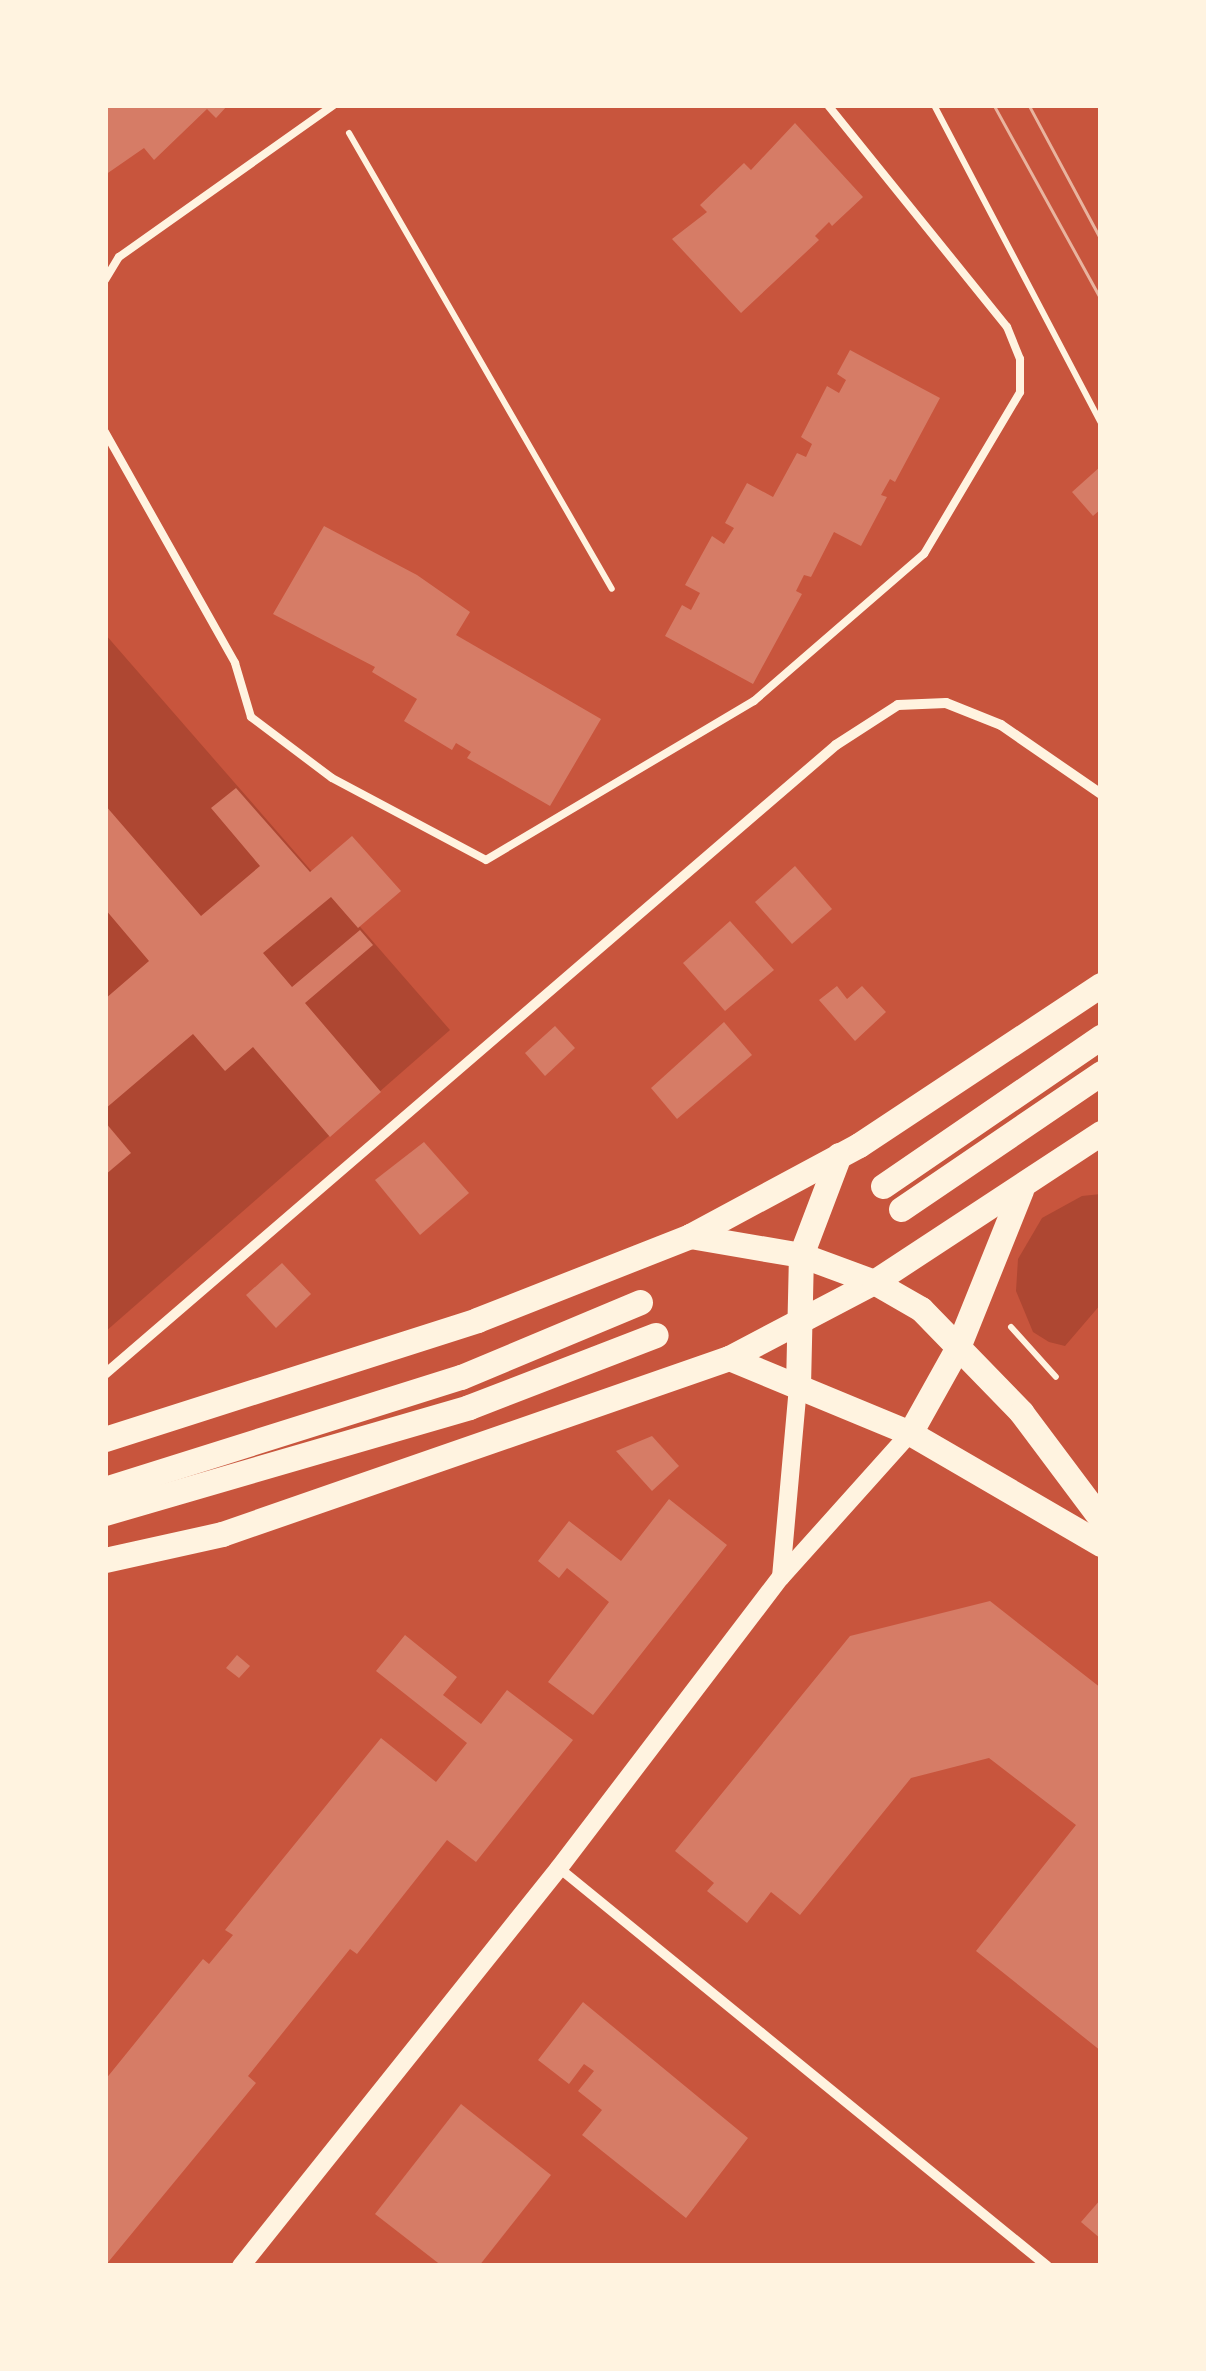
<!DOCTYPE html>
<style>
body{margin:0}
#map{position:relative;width:1206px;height:2371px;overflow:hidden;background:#c8553d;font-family:Manrope,sans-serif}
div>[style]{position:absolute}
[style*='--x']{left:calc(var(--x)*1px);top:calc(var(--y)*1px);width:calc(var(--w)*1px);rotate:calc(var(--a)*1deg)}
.green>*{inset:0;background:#ae4732}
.building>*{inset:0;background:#d67c66}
.path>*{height:6px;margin:-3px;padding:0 3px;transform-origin:3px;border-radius:3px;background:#fff3e0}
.service>*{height:8px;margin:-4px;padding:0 4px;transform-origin:4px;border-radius:4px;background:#fff3e0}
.minor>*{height:10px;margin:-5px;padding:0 5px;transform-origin:5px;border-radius:5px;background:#fff3e0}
.tertiary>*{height:18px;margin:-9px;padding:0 9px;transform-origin:9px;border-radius:9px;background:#fff3e0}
.primary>*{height:25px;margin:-12.5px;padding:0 12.5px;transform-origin:12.5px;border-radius:12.5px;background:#fff3e0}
.tram>*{height:2.5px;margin:-1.25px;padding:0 1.25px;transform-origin:1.25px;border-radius:1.25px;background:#e9b49f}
span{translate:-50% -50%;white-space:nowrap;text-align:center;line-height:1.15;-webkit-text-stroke:8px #fff3e0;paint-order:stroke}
.frame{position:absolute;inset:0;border:108px solid #fff3e0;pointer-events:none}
</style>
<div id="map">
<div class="green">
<div style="clip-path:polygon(105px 634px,450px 1030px,105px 1332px)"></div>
<div style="clip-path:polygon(1101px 1194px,1101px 1304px,1065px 1346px,1049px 1342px,1033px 1332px,1016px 1291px,1018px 1259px,1042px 1218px,1082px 1196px)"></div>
</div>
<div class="building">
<div style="clip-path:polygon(105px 105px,228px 105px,216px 118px,207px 109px,154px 160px,144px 148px,105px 175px)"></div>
<div style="clip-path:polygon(795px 123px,863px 197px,832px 226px,829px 222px,815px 236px,819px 240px,741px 313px,672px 239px,707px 212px,700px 205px,744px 163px,751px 170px)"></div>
<div style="clip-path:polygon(850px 350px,940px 398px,895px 482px,890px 479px,881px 495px,887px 497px,861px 546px,834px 532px,811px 577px,804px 575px,796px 591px,802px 594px,753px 684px,665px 636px,682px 605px,691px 610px,700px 593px,685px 585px,712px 536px,724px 544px,734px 528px,725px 523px,747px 483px,773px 497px,797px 453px,806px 457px,812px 444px,801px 437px,827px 386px,839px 393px,846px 380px,837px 374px)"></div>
<div style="clip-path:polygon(1101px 466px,1101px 509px,1093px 516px,1072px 492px)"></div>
<div style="clip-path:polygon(324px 526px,417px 575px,470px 612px,456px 635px,601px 719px,550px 806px,467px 758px,471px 752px,456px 743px,452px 750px,404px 721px,417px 699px,372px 672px,375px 667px,273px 614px)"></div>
<div style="clip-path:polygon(236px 788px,310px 872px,352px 836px,401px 891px,358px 928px,331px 897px,263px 953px,292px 987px,360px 930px,373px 945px,305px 1003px,381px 1092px,330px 1137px,253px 1047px,225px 1071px,193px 1034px,105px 1109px,105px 999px,149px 961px,105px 909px,105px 805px,201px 916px,260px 866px,211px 808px)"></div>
<div style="clip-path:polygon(795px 866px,832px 909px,792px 944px,755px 902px)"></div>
<div style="clip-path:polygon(730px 921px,774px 970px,725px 1011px,683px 963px)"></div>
<div style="clip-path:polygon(837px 986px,847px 999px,862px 986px,886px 1012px,855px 1041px,819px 1000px)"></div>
<div style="clip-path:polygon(724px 1022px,752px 1055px,677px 1119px,651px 1088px)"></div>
<div style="clip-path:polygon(555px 1026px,575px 1048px,545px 1076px,525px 1053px)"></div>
<div style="clip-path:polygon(105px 1122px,131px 1153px,105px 1175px)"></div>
<div style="clip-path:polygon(424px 1142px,469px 1193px,420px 1235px,375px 1180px)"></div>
<div style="clip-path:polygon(282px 1263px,311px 1294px,276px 1328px,246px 1295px)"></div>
<div style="clip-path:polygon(652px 1436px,679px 1466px,652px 1491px,616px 1451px)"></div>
<div style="clip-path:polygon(669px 1499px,727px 1545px,593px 1715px,548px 1682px,609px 1602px,567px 1568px,559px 1578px,538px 1561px,569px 1521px,621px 1561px)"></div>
<div style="clip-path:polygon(990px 1601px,1101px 1688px,1101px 2051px,976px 1951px,1076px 1825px,989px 1758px,911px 1778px,800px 1915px,771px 1892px,747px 1923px,707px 1891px,714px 1883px,675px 1851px,850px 1636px)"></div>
<div style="clip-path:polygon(405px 1635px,457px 1677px,443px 1695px,481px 1724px,507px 1690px,573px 1740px,476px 1862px,447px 1840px,357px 1954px,350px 1949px,248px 2076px,256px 2083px,105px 2266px,105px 2080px,203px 1959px,209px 1964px,233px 1935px,225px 1930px,381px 1738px,436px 1782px,467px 1743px,376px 1671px)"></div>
<div style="clip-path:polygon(237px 1655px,250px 1666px,239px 1678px,226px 1668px)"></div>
<div style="clip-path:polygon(583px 2002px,748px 2138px,686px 2218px,582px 2135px,602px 2110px,578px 2091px,594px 2071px,584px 2064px,569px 2084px,538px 2060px)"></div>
<div style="clip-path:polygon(461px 2104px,551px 2175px,479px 2266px,442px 2266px,375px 2214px)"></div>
<div style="clip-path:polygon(1101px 2199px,1101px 2239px,1081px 2222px)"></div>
</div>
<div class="path">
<div style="--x:934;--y:105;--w:359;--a:62.3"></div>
<div style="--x:349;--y:133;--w:526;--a:60.03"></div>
<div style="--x:1011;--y:1327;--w:67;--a:48"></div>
</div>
<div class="service">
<div style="--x:105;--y:280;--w:27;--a:-59"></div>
<div style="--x:119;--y:257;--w:263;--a:-35.3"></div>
<div style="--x:105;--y:432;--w:265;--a:60.6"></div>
<div style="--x:235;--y:663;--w:56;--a:73.5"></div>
<div style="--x:251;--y:717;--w:101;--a:37"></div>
<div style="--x:332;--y:778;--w:174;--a:28"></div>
<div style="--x:486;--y:860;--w:312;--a:-30.7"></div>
<div style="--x:754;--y:701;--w:225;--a:-40.9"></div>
<div style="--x:924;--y:554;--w:188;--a:-59.3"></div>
<div style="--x:1020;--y:392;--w:33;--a:-90"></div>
<div style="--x:1020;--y:359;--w:35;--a:-112"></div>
<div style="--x:1007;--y:327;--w:285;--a:-128.9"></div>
</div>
<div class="minor">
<div style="--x:105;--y:1374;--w:964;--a:-40.71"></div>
<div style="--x:836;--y:745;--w:74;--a:-32.8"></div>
<div style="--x:898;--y:705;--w:48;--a:-2.4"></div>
<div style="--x:946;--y:703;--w:59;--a:21.8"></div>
<div style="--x:1001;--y:725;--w:121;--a:34.6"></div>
<div style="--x:559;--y:1868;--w:630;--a:39.2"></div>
</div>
<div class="tertiary">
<div style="--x:781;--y:1577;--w:192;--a:-84.9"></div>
<div style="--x:241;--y:2266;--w:509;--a:-51.38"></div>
<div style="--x:559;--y:1868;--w:366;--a:-52.7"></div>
<div style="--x:781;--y:1577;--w:193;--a:-48.1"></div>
</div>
<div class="primary">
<div style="--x:883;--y:1186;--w:264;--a:-34.4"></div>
<div style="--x:901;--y:1209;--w:242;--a:-34.2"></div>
<div style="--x:690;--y:1236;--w:113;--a:9.7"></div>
<div style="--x:801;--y:1255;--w:78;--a:20.3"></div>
<div style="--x:874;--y:1282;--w:54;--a:29.9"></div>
<div style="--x:921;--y:1309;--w:144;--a:45.8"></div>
<div style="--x:1021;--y:1412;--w:134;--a:53.2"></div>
<div style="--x:729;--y:1358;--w:196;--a:22.5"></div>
<div style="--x:910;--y:1433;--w:221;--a:30.2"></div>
<div style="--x:798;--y:1386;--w:131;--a:-88.7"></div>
<div style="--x:801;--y:1255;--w:107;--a:-69.2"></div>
<div style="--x:910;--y:1433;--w:98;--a:-60.8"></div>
<div style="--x:958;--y:1347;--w:169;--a:-68.1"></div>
<div style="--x:105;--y:1439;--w:391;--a:-17.7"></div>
<div style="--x:477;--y:1320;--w:229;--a:-21.5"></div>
<div style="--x:690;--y:1236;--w:192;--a:-28.3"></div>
<div style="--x:859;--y:1145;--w:290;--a:-33.5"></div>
<div style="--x:105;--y:1489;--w:373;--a:-17.5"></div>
<div style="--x:461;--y:1377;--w:194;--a:-22.7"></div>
<div style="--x:105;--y:1513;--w:379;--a:-16.2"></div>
<div style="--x:469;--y:1407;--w:200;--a:-21.1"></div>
<div style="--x:105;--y:1560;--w:120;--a:-12.5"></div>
<div style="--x:222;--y:1534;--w:537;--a:-19.14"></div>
<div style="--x:729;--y:1358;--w:164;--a:-27.7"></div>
<div style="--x:874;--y:1282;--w:272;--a:-33.3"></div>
</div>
<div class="tram">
<div style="--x:994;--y:105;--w:222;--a:61.1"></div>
<div style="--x:1029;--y:105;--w:152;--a:61.8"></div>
</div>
<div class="frame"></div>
</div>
